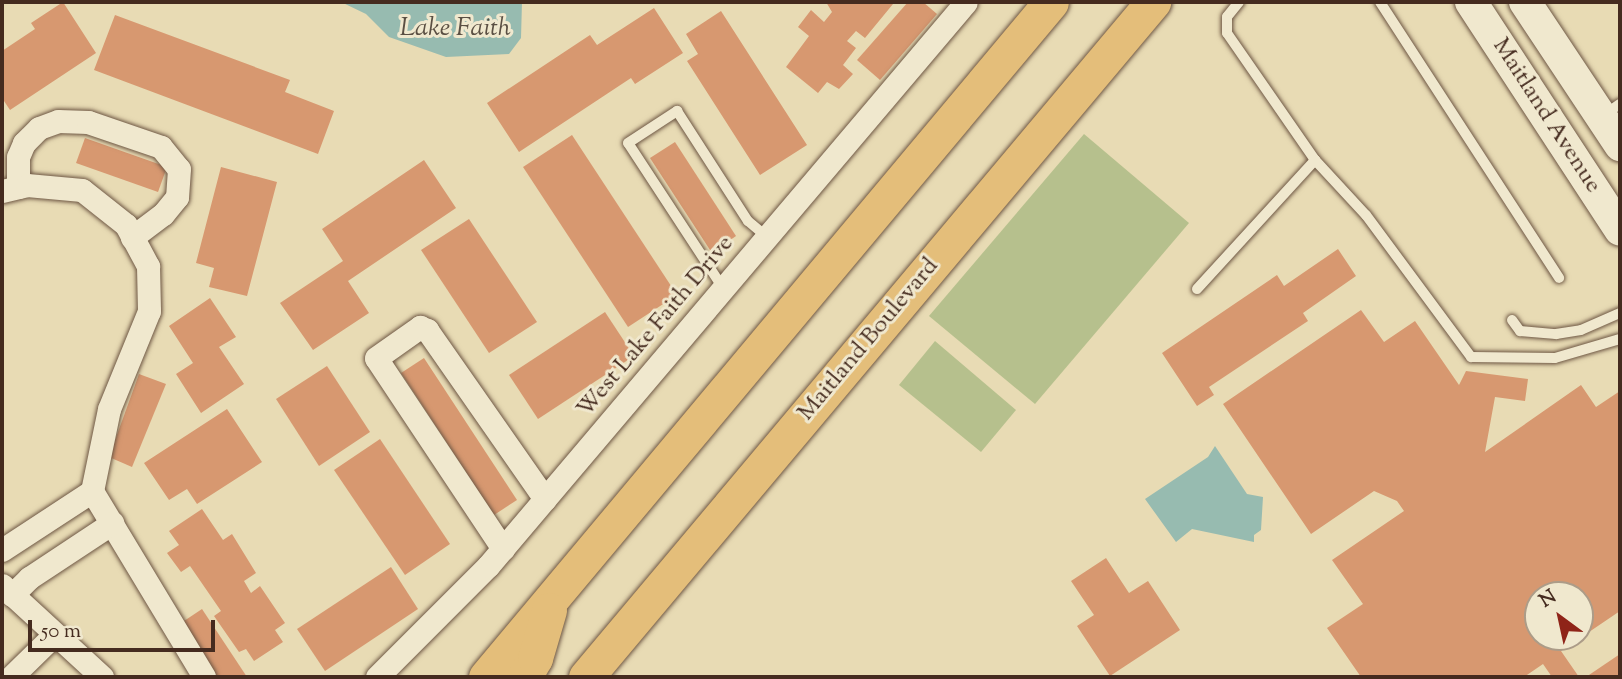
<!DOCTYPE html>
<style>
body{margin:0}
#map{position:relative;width:1622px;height:679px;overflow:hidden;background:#e8dbb4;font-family:"Sorts Mill Goudy",serif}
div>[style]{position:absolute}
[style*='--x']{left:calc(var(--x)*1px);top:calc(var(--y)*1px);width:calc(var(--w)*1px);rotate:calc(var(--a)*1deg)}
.green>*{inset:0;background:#b6c08d}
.water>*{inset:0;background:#97bbb0}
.building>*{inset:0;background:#d79870}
.roads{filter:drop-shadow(0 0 2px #6e5744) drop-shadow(0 0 2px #6e5744)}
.service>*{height:10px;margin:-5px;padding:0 5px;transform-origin:5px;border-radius:5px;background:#f0e8ce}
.minor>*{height:23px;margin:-11.5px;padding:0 11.5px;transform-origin:11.5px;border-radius:11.5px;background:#f0e8ce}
.secondary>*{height:32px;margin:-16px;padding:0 16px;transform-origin:16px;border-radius:16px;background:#f0e8ce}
.primary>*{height:35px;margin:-17.5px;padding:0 17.5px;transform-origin:17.5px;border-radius:17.5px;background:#e4be7a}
span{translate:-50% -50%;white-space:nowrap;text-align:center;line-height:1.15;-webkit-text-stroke:6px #f0e8ce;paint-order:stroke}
.street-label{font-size:24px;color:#452b1f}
.water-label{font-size:26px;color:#5a4f43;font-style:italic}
.frame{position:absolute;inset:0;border:4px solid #452b1f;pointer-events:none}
.north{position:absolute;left:1524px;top:581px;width:70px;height:70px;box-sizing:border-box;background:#f0e8ce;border:2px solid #ac9c88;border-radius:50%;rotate:327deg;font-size:19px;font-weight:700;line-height:28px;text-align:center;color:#452b1f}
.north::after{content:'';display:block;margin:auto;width:24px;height:32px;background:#8f2418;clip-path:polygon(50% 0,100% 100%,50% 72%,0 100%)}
.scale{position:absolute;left:28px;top:620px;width:187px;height:32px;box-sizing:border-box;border:4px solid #452b1f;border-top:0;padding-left:9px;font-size:21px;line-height:24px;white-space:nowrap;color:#452b1f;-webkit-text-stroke:5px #f0e8ce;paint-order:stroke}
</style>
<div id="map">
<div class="green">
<div style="clip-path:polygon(1084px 134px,1189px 223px,1035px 404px,929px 316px)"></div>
<div style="clip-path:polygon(935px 341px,1016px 410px,981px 452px,899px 385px)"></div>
</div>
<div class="water">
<div style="clip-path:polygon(341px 2px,522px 2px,521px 38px,509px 54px,446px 57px,389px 37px,366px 14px)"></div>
<div style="clip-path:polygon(1215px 446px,1247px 494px,1263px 497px,1261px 530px,1254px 535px,1254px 542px,1192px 529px,1176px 542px,1145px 499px,1208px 457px)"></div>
</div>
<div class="building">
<div style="clip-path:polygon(63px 2px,96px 53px,10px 110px,2px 98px,2px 51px,35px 29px,31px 23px)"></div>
<div style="clip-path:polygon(826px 2px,893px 4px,865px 38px,856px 31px,847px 41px,856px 48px,843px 65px,853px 74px,839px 89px,827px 82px,818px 93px,786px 67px,809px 36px,798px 27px,811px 10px,824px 22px,832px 12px)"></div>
<div style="clip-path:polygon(908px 2px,923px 2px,937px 14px,880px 80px,857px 60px)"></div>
<div style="clip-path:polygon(654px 8px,683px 53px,635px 84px,631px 78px,519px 152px,487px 103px,590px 35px,597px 45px)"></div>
<div style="clip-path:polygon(721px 11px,807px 145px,760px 175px,687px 61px,698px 54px,686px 34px)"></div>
<div style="clip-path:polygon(115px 15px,290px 80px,285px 92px,334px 111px,318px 154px,94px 70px)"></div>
<div style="clip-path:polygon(572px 135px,677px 295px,628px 327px,523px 167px)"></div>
<div style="clip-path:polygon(85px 138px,167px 167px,158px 192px,76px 163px)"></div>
<div style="clip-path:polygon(675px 142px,736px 236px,712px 253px,650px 158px)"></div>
<div style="clip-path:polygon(424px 160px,456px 208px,348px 281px,369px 313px,313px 350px,280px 303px,343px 261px,322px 229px)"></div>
<div style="clip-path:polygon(221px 167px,277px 182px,247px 296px,209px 287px,214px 268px,196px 263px)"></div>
<div style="clip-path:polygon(469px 219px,537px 322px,489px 353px,421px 250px)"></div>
<div style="clip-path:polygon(1338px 249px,1356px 276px,1303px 313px,1308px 321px,1209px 387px,1214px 395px,1197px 406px,1162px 353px,1277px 275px,1284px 286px)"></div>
<div style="clip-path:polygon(210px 298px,236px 337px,219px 347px,244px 384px,201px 413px,176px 374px,193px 363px,169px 326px)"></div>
<div style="clip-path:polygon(evenodd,1361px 310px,1384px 342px,1415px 321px,1459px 385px,1466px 371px,1528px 379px,1525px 401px,1495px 397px,1485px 452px,1581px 385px,1596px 407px,1620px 391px,1620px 611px,1561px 651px,1579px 677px,1552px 677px,1543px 664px,1524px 677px,1361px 677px,1327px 628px,1363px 604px,1332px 560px,1404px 511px,1397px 501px,1374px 491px,1311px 534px,1223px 404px,1361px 310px,1538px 595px,1580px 595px,1580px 637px,1538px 637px,1538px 595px)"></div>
<div style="clip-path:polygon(605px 312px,634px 356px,538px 419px,509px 375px)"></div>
<div style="clip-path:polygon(424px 358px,517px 500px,494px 515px,401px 373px)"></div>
<div style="clip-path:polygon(327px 366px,370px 432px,319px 466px,276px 399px)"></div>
<div style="clip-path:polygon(139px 374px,166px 384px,132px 467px,109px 457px)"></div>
<div style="clip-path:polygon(227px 409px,262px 462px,197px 504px,187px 489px,169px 500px,144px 463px)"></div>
<div style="clip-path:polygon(380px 439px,450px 544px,405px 575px,334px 470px)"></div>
<div style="clip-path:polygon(202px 509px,223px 540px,232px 534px,256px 573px,244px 581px,251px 593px,260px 586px,285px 623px,275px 630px,283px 642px,254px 661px,246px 649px,239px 652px,214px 616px,221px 611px,190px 566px,181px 572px,167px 553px,179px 545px,169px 531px)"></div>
<div style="clip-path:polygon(1106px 558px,1129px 593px,1148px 581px,1180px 630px,1110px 676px,1077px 626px,1094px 615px,1071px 581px)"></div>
<div style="clip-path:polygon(391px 567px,418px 609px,325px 671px,297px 629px)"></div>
<div style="clip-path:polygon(202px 609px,247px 677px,217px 677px,181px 623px)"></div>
<div style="clip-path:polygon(1620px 654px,1620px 677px,1586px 677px)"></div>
</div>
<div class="roads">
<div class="service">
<div style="--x:1239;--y:2;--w:19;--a:129"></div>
<div style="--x:1227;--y:17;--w:16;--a:90"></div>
<div style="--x:1227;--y:33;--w:155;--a:55.3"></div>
<div style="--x:1315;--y:160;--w:75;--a:47.2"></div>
<div style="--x:1366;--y:215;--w:177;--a:53.5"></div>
<div style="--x:1471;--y:357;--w:84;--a:0.7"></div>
<div style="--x:1555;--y:358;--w:68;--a:-16.3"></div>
<div style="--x:1380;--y:2;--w:329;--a:57"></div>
<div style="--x:1604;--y:115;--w:19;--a:-35"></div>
<div style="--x:723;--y:288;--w:173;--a:-123.2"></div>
<div style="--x:628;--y:143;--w:59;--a:-33.1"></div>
<div style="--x:677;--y:111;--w:131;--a:57.2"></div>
<div style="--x:748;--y:221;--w:25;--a:40"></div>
<div style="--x:1197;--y:289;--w:175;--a:-47.5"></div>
<div style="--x:1512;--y:320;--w:14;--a:54"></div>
<div style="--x:1520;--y:331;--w:36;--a:5"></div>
<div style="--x:1556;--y:334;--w:25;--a:-9"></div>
<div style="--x:1581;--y:330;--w:43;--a:-23.6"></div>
</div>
<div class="minor">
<div style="--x:18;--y:187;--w:30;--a:-90"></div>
<div style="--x:18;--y:157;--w:15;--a:-67"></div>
<div style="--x:24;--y:143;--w:21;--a:-45"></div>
<div style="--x:39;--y:128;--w:20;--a:-20"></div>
<div style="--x:58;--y:121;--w:30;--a:2"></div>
<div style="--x:88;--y:122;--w:77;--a:18.9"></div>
<div style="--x:161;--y:147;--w:28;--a:51"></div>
<div style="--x:179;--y:169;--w:28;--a:94"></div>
<div style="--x:177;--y:197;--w:22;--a:129"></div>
<div style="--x:163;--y:214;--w:39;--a:143"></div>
<div style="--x:2;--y:191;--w:26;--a:-13"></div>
<div style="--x:27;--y:185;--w:55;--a:5.2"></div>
<div style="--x:82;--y:190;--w:56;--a:38.5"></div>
<div style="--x:126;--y:225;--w:47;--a:61.8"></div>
<div style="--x:148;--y:266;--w:45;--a:88.7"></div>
<div style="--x:149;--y:311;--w:106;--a:112.2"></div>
<div style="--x:109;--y:409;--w:84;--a:101.7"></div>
<div style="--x:92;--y:491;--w:217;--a:58.9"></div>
<div style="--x:503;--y:549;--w:229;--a:-123.6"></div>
<div style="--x:376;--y:358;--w:54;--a:-35.2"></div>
<div style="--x:420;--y:327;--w:8;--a:23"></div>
<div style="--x:427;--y:330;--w:206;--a:55.1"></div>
<div style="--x:2;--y:550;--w:108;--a:-33.2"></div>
<div style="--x:2;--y:585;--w:136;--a:42.6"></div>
<div style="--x:12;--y:595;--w:24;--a:-45"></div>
<div style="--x:29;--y:578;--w:100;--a:-33.5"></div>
<div style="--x:11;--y:677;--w:60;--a:-44.3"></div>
<div style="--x:377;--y:677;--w:157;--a:-45"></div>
<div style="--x:488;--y:566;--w:739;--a:-49.72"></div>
</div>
<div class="secondary">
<div style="--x:1471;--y:2;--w:272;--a:56.8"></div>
<div style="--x:1525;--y:2;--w:172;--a:56.4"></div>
</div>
<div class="primary">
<div style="--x:486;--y:677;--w:880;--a:-50.07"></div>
<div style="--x:524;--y:677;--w:22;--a:-60"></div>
<div style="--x:535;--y:658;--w:50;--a:-73.7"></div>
<div style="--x:586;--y:677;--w:882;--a:-49.97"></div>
</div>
</div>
<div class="street-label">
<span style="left:1546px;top:116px;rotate:57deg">Maitland Avenue</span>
<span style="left:656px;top:327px;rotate:-50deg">West Lake Faith Drive</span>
<span style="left:869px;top:340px;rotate:-50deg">Maitland Boulevard</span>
</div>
<div class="water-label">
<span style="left:455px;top:29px">Lake Faith</span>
</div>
<div class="frame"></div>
<div class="north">N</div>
<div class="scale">50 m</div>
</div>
